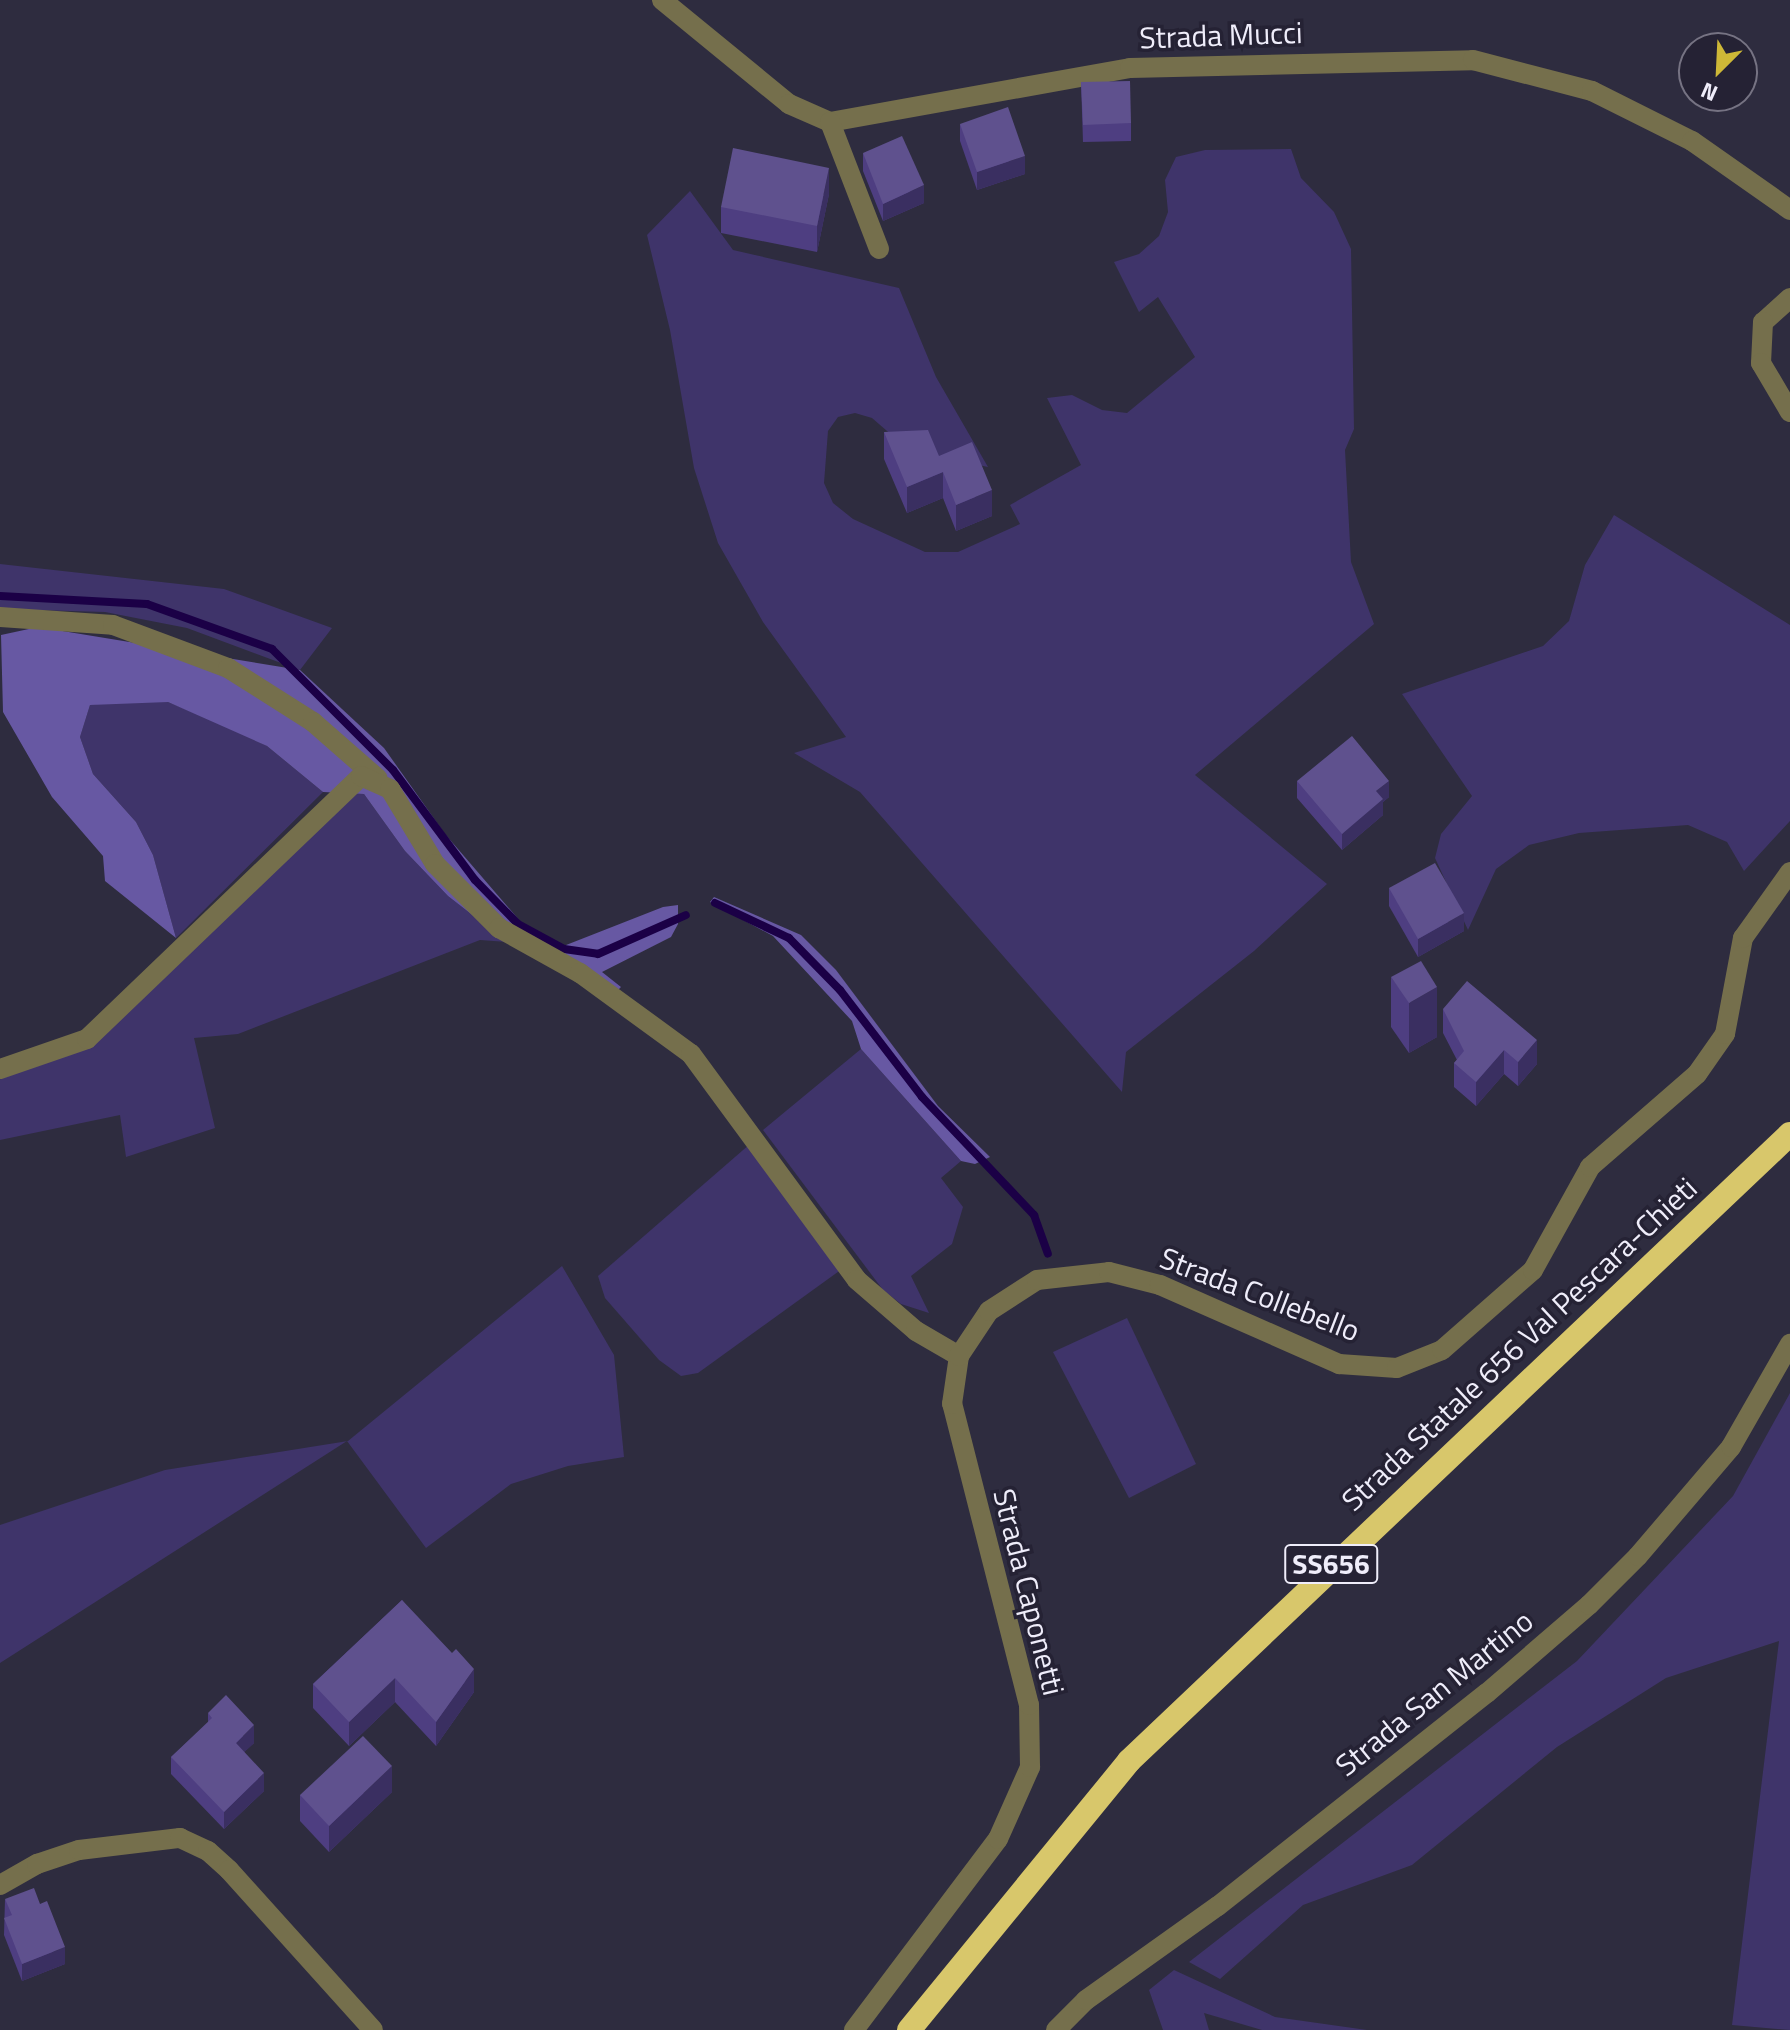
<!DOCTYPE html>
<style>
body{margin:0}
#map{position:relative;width:1790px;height:2030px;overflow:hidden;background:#2e2c3f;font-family:"Titillium Web",sans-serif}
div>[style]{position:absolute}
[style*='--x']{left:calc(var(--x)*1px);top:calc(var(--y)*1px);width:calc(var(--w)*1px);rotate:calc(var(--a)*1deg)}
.green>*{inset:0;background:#3f346a}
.forest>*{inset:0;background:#6758a3}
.stream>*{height:8px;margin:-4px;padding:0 4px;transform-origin:4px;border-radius:4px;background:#1b0046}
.minor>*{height:20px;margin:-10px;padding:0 10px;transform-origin:10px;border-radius:10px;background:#756f4c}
.highway>*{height:24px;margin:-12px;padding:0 12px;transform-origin:12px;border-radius:12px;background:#d8c76b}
.wall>*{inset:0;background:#4e3e81}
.shaded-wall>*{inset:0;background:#3a2f61}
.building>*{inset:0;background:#5f518e}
span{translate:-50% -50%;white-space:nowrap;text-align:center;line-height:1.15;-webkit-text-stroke:7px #252234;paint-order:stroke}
.shield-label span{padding:2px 6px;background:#252234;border:2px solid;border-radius:6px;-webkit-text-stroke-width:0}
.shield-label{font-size:28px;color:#efedfa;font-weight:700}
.street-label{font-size:30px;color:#efedfa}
.north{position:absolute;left:1678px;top:32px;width:80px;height:80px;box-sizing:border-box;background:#252234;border:2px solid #767383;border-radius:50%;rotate:204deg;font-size:22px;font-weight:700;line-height:32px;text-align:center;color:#efedfa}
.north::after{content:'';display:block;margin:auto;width:28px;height:36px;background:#ceb837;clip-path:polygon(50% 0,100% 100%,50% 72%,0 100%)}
</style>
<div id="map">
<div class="green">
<div style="clip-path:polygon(1291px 149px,1301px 178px,1334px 212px,1351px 249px,1354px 429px,1345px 450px,1351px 562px,1374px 624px,1195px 775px,1327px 884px,1254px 951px,1126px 1052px,1122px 1092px,860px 792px,794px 753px,846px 737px,763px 622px,718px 543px,694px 468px,670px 330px,647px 235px,690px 191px,733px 250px,899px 288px,936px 377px,988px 467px,909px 450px,872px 418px,855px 413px,838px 417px,828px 431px,824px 483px,833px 503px,853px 519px,925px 552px,958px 552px,1020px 524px,1010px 505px,1081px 465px,1047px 398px,1072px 395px,1102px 410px,1127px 413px,1195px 357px,1158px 297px,1139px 312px,1114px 262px,1139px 254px,1159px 236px,1168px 212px,1165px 180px,1176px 157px,1205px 150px)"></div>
<div style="clip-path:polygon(1614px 515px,1790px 625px,1790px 821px,1744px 871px,1727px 842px,1688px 825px,1579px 833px,1529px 845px,1496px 869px,1468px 930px,1435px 858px,1441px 834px,1472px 796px,1402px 694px,1543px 646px,1569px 621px,1585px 565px)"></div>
<div style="clip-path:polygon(0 564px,224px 589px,332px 628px,300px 670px,187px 628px,105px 612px,0 609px)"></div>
<div style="clip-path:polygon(120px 701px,168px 702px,234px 729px,267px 746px,323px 792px,176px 938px,153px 855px,136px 822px,93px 774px,80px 737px,90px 705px)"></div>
<div style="clip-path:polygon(349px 793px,364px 794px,405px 851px,448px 896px,507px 942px,480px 940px,238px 1034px,194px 1038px,215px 1128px,126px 1157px,120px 1115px,0 1140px,0 1077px,81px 1050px)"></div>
<div style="clip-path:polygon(861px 1049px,961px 1161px,941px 1178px,963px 1207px,952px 1244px,911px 1276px,929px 1313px,901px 1304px,883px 1290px,763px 1130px)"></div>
<div style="clip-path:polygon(750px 1144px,842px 1269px,698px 1373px,681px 1376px,659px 1360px,605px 1298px,598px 1276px)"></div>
<div style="clip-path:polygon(562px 1266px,614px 1355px,624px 1457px,568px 1466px,511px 1484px,426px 1548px,347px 1441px,0 1663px,0 1525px,165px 1470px,348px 1441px)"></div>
<div style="clip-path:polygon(1127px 1318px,1196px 1464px,1129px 1498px,1053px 1352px)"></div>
<div style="clip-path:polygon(1790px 1393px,1790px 2030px,1732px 2025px,1779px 1641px,1666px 1678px,1557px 1747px,1412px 1865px,1303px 1905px,1220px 1979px,1189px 1962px,1577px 1661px,1733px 1496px)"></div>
<div style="clip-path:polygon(1174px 1970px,1275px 2017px,1367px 2030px,1262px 2030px,1204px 2013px,1209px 2030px,1163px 2030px,1149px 1990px)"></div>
</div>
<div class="forest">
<div style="clip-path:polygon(38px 627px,300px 670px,384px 748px,445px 834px,520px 921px,561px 947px,663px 907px,678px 905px,678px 924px,671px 937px,602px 972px,621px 987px,607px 1001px,567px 972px,507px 942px,448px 896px,405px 851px,364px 794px,323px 792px,267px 746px,168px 702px,90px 705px,80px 737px,93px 774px,136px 822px,153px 855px,176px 938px,105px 881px,103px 856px,52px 797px,3px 712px,1px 635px)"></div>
<div style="clip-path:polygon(714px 897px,801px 935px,836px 970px,938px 1106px,990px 1157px,975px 1164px,961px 1161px,861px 1049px,852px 1021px,773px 936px,710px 902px)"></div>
</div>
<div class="stream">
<div style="--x:0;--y:596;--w:147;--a:3.1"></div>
<div style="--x:147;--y:604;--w:133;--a:19.8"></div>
<div style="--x:272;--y:649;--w:171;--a:45"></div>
<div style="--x:393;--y:770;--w:137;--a:53.3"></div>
<div style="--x:475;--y:880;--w:62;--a:45.7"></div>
<div style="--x:518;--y:924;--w:52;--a:28.5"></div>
<div style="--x:564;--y:949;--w:34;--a:8"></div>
<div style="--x:598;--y:954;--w:96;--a:-23.9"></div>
<div style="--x:715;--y:903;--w:82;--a:25.3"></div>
<div style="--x:789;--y:938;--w:73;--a:45.6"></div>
<div style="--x:840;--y:990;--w:135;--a:52.5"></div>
<div style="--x:922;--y:1097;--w:163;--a:46.5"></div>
<div style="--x:1034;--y:1215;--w:41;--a:70.3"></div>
</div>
<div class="minor">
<div style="--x:662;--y:0;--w:164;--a:39.3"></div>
<div style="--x:789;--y:104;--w:45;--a:23.7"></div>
<div style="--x:830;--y:122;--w:305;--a:-10.2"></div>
<div style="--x:1130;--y:68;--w:343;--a:-1.3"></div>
<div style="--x:1473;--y:60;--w:123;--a:14.6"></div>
<div style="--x:1592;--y:91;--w:112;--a:26.6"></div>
<div style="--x:1692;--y:141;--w:120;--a:35.1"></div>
<div style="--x:830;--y:122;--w:136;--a:68.9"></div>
<div style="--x:1790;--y:298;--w:36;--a:138"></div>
<div style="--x:1763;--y:322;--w:41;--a:92.8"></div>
<div style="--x:1761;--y:363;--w:57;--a:59.4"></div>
<div style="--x:0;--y:617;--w:113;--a:4"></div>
<div style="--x:113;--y:625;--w:123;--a:20.5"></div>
<div style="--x:228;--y:668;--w:101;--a:32.4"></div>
<div style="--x:313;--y:722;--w:86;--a:41.2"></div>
<div style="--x:0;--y:1069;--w:92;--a:-19"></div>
<div style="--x:87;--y:1039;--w:380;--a:-43.8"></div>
<div style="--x:361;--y:776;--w:32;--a:24"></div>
<div style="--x:390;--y:789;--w:87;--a:59"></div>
<div style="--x:435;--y:864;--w:91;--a:45"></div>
<div style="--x:499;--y:928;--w:93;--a:29.1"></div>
<div style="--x:580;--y:973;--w:137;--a:36.1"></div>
<div style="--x:691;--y:1054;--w:280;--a:53.7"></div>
<div style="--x:857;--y:1280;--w:78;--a:40.8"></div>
<div style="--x:916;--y:1331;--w:50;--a:30.2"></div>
<div style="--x:0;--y:1885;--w:43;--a:-29.6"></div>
<div style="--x:37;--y:1864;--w:44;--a:-18.4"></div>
<div style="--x:79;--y:1850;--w:102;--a:-6.8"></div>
<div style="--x:180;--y:1838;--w:31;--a:25"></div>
<div style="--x:208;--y:1851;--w:28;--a:42"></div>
<div style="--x:229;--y:1870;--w:215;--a:48"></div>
<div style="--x:854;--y:2030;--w:239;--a:-53"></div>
<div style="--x:998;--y:1839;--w:79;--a:-66"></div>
<div style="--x:1030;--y:1767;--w:62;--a:-90.9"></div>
<div style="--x:1029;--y:1705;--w:311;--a:-104.3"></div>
<div style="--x:952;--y:1404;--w:49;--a:-81.7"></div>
<div style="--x:959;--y:1356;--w:54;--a:-56.3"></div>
<div style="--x:989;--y:1311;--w:57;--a:-32.9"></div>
<div style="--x:1037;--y:1280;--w:72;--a:-6.3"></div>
<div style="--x:1109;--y:1272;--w:53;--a:14.3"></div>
<div style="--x:1160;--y:1285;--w:196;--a:23.8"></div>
<div style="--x:1339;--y:1364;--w:58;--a:3.9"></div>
<div style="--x:1397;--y:1368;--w:48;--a:-21.8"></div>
<div style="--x:1442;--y:1350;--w:121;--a:-41.3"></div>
<div style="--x:1533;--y:1270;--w:118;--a:-61"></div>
<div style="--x:1590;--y:1167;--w:142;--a:-41"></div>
<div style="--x:1697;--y:1074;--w:49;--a:-55"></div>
<div style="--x:1725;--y:1034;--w:98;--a:-79.4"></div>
<div style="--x:1743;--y:938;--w:81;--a:-54.5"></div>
<div style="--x:1056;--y:2030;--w:42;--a:-45"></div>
<div style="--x:1086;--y:2000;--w:162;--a:-35.5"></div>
<div style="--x:1218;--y:1906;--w:343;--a:-38.4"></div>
<div style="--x:1487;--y:1693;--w:135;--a:-40.8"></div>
<div style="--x:1589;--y:1605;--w:69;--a:-45"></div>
<div style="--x:1638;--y:1556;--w:143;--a:-49.5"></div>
<div style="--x:1731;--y:1447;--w:119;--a:-60.2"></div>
</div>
<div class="highway">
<div style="--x:909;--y:2030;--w:348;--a:-50.7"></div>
<div style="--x:1129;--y:1761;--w:911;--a:-43.49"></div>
</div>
<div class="wall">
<div style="clip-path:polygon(1081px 82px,1131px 123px,1131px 141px,1083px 142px)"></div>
<div style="clip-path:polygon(960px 124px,1025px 174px,977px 190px,960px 141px)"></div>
<div style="clip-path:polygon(863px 153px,924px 203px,883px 221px,863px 171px)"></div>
<div style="clip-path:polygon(829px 194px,817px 252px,721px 233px,721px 207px)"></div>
<div style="clip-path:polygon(884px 432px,939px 456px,992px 516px,956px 531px,943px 498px,907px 513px,884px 459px)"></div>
<div style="clip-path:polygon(1297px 781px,1389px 797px,1383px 802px,1383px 815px,1342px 850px,1297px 798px)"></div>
<div style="clip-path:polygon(1389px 888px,1464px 931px,1418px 957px,1389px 906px)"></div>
<div style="clip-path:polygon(1391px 977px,1437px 1037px,1409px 1053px,1391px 1027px)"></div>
<div style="clip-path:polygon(1443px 1009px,1537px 1064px,1518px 1086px,1504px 1074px,1476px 1106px,1454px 1087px,1454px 1063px,1457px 1060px,1443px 1033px)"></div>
<div style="clip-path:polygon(402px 1600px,474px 1692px,436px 1746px,395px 1702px,349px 1746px,313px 1708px,313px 1684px)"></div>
<div style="clip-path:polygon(208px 1713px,254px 1743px,244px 1752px,264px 1791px,224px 1829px,171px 1774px,171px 1757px,208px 1723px)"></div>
<div style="clip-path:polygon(392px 1792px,329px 1852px,300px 1821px,300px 1795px)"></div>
<div style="clip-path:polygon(5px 1899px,65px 1964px,22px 1981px,4px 1935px)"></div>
</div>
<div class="shaded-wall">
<div style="clip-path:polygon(1025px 156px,1025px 174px,977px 190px,977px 172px)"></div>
<div style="clip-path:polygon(829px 168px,829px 194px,817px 252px,817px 226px)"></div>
<div style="clip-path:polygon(924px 185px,924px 203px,883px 221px,883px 204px)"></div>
<div style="clip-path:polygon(943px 472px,943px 498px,907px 513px,907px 487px)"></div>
<div style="clip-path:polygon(992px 490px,992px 516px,956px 531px,956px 505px)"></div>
<div style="clip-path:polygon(1389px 781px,1389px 797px,1383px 802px,1383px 815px,1342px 850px,1342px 834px,1376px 791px)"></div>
<div style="clip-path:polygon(1464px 913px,1464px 931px,1418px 957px,1418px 939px)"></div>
<div style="clip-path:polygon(1437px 987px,1437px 1037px,1409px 1053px,1409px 1003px)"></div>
<div style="clip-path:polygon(1537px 1040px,1537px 1064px,1518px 1086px,1518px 1062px)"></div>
<div style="clip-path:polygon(1504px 1050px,1504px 1074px,1476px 1106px,1476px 1082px)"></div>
<div style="clip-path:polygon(474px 1669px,474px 1692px,436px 1746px,436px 1722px)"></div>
<div style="clip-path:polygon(395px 1678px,395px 1702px,349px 1746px,349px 1722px)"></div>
<div style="clip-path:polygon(254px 1725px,254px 1743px,236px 1760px,236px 1743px)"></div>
<div style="clip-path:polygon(392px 1766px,392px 1792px,329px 1852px,329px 1826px)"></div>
<div style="clip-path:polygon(264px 1773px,264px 1791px,224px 1829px,224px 1812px)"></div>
<div style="clip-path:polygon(65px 1947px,65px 1964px,22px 1981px,22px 1964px)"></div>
</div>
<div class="building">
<div style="clip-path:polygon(1130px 81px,1131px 123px,1083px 125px,1081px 82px)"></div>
<div style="clip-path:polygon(1008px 107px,1025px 156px,977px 172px,960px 124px)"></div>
<div style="clip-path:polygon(902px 136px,924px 185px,883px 204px,863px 153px)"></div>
<div style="clip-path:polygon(733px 148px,829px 168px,817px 226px,721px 207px)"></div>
<div style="clip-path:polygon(928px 430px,939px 456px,972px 442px,992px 490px,956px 505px,943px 472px,907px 487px,884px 432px)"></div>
<div style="clip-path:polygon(1352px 736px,1389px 781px,1376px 791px,1383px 799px,1342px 834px,1297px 781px)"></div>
<div style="clip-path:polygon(1435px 863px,1464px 913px,1418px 939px,1389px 888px)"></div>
<div style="clip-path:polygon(1421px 961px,1437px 987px,1409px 1003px,1391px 977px)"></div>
<div style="clip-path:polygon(1467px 981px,1537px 1040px,1518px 1062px,1504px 1050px,1476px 1082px,1454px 1063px,1464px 1051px,1443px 1009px)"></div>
<div style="clip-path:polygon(402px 1600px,452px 1653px,456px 1649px,474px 1669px,436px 1722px,395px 1678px,349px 1722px,313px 1684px)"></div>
<div style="clip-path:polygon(226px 1695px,254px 1725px,236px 1743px,264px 1773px,224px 1812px,171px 1757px,212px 1718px,208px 1713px)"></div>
<div style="clip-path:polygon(363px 1736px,392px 1766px,329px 1826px,300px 1795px)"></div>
<div style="clip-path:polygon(34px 1888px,40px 1904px,47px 1901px,65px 1947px,22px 1964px,4px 1918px,12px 1915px,5px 1899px)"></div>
</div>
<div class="shield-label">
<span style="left:1331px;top:1564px">SS656</span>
</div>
<div class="street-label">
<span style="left:1221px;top:35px;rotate:-2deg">Strada Mucci</span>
<span style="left:1260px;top:1294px;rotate:21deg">Strada Collebello</span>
<span style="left:1519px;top:1344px;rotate:-43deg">Strada Statale 656 Val Pescara-Chieti</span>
<span style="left:1029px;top:1592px;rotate:76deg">Strada Caponetti</span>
<span style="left:1434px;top:1693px;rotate:-39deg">Strada San Martino</span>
</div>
<div class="north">N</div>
</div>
